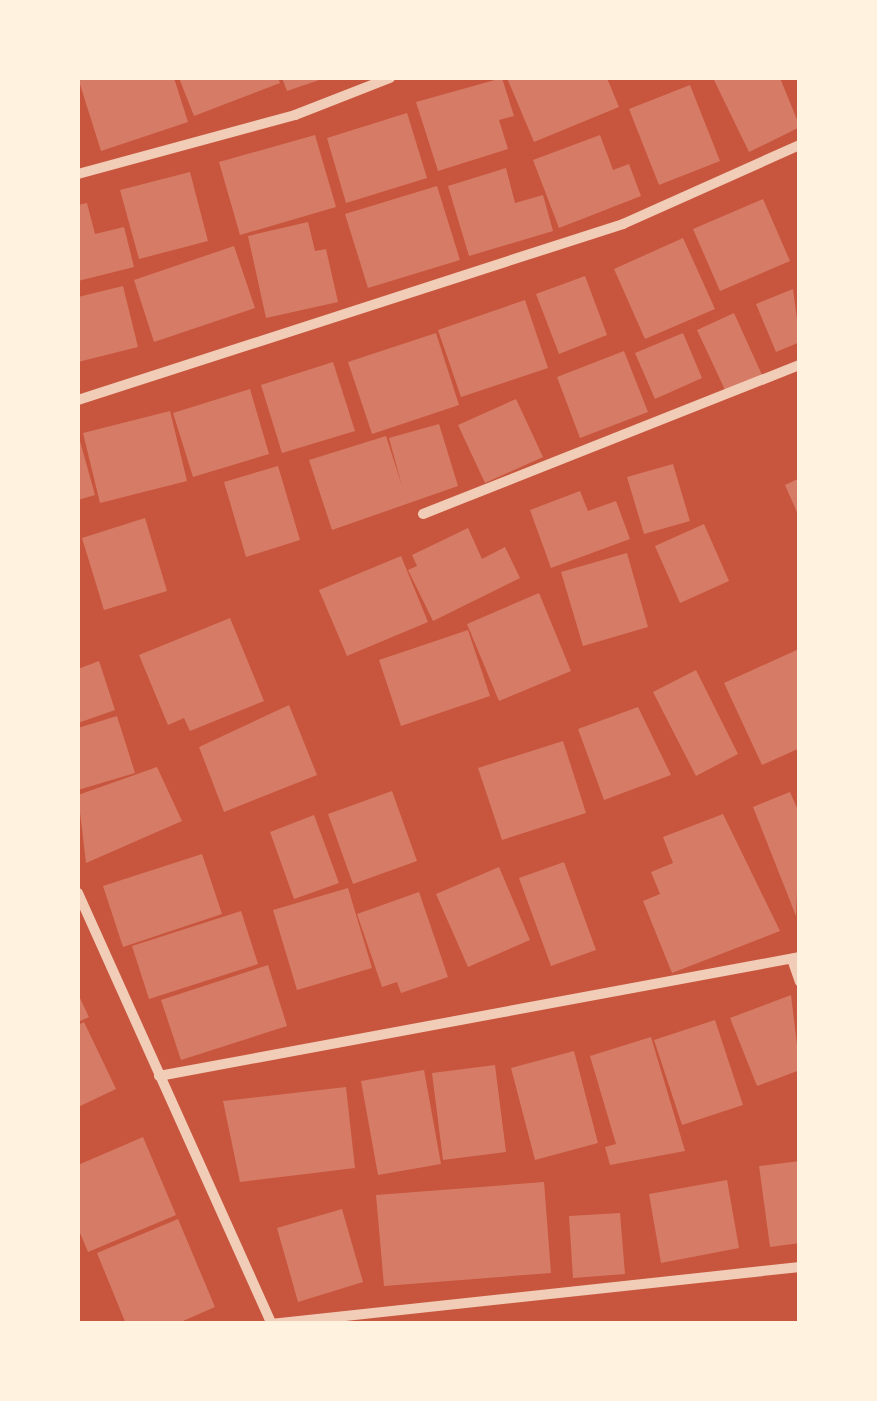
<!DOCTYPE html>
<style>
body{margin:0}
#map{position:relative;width:877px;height:1401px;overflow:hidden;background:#c8553d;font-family:"Exo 2",sans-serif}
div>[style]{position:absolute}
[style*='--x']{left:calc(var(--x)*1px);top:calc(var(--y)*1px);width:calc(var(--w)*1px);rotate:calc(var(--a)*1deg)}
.building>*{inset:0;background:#d67c66}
.minor>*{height:10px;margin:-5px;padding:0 5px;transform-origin:5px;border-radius:5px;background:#f1ccb7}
span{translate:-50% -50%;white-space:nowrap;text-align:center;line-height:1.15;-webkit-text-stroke:10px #fff3e0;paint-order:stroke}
.frame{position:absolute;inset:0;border:80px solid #fff3e0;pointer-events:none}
</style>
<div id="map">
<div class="building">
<div style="clip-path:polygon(78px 78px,174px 78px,188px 122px,101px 151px)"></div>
<div style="clip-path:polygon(179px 78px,278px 78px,280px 83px,194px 116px)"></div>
<div style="clip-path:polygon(282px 78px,325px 78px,287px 91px)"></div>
<div style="clip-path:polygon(502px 78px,514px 116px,499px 120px,508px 149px,438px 171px,416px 102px)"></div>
<div style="clip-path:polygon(507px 78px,607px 78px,619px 107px,534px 142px)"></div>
<div style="clip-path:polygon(713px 78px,780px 78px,800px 127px,749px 152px)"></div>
<div style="clip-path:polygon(690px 85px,720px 161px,659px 185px,629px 109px)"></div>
<div style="clip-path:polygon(407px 113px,427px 178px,346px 203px,327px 138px)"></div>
<div style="clip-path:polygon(315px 135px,336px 207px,240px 235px,219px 162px)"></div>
<div style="clip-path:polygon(600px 135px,613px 170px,629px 164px,641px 196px,559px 228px,533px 160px)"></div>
<div style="clip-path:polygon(506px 168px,515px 203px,543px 195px,553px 231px,469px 256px,448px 186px)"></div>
<div style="clip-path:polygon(190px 172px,208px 241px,139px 259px,120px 190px)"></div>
<div style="clip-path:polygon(437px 186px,460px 260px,368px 288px,345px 214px)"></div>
<div style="clip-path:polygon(763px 199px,790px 261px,720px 291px,693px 229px)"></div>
<div style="clip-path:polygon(87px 203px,95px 234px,124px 227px,134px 267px,78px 281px,78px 205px)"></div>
<div style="clip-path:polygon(308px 222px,315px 251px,326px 249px,338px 302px,266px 318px,248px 236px)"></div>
<div style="clip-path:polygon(683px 238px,715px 309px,645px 339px,614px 269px)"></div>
<div style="clip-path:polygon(234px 246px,255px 308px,154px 342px,134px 280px)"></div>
<div style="clip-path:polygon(585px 276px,607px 335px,559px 354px,536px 294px)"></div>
<div style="clip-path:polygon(123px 286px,138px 347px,78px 362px,78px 297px)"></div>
<div style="clip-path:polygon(793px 289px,800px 342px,776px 352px,756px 304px)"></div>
<div style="clip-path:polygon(525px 300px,548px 368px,461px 397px,438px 330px)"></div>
<div style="clip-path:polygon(734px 313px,762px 375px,726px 392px,697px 330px)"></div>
<div style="clip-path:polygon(436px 333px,459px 405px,372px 434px,348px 362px)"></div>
<div style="clip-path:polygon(683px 333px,702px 378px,655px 399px,635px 353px)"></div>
<div style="clip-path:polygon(624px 351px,648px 412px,580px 438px,557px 377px)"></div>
<div style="clip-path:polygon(333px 362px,355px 431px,282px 453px,261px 385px)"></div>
<div style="clip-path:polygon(250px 389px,269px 454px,193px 477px,173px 413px)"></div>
<div style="clip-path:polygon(516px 399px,543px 457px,485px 483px,458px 425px)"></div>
<div style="clip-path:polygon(170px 411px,187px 481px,100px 503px,83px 433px)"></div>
<div style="clip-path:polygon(439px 424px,458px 486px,332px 530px,309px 460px,386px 436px,402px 486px,389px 438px)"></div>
<div style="clip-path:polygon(78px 434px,95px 495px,78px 500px)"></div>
<div style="clip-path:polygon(673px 464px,690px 521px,644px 534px,627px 477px)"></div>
<div style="clip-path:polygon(278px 466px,300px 540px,246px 557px,224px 482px)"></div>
<div style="clip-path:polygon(800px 478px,800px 519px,785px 485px)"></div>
<div style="clip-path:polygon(580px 491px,588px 511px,616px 501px,630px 539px,551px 568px,530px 510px)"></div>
<div style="clip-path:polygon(145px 518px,167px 591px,104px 610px,82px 538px)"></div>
<div style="clip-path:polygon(704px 524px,729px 581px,680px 603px,655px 546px)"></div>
<div style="clip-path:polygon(468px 528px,482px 559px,505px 547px,520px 578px,433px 621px,408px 570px,417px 566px,412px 555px)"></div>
<div style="clip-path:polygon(627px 553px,648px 627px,583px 646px,561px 572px)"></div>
<div style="clip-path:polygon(401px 556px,428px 622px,347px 656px,319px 590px)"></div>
<div style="clip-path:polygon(539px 593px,571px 671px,499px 701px,467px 624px)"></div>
<div style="clip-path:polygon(230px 618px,264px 701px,190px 731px,184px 718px,168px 725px,139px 655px)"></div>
<div style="clip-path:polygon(468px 630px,490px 696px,401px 726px,379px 660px)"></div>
<div style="clip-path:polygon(799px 649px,800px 748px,762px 765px,724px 683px)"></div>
<div style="clip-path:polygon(99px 661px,115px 710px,78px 723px,78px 669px)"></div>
<div style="clip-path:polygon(696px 670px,738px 754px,696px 776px,653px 692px)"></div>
<div style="clip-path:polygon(289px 705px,317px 775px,224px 812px,199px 747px)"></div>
<div style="clip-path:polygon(638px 707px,671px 775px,604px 800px,578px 729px)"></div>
<div style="clip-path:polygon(117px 716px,135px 773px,78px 790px,78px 728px)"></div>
<div style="clip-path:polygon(563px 741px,586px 813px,502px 840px,478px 768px)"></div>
<div style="clip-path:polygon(157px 767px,182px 821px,86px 863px,78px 795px)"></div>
<div style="clip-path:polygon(392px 791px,417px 861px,353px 884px,328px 814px)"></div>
<div style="clip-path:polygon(790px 792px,800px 815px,796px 916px,753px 807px)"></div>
<div style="clip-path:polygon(723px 814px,780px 931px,672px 973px,643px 901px,660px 894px,651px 872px,673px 863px,663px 837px)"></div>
<div style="clip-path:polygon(314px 815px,339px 883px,294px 899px,270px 832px)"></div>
<div style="clip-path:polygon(202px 854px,222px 914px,123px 947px,103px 886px)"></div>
<div style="clip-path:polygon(564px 862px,596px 950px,551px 966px,519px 878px)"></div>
<div style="clip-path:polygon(499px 867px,530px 940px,468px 967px,436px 894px)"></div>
<div style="clip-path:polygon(348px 888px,372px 968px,297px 990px,273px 910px)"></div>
<div style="clip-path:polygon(419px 892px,448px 977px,401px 993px,397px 982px,382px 987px,357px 914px)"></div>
<div style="clip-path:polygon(241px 911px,258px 964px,149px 999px,132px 946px)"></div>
<div style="clip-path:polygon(268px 965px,287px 1026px,181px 1060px,161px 1000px)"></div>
<div style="clip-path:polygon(78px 994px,89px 1017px,78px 1022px)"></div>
<div style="clip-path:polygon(791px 995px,800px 1070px,757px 1086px,730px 1018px)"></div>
<div style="clip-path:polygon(715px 1020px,743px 1105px,682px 1125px,654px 1040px)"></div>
<div style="clip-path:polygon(84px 1022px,116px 1089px,78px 1107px,78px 1025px)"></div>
<div style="clip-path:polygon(651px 1037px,685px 1151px,610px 1165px,605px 1147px,616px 1144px,590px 1056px)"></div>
<div style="clip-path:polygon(574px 1051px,598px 1143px,535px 1160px,511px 1068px)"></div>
<div style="clip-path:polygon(495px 1065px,506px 1152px,443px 1160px,432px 1073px)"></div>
<div style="clip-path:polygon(424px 1070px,441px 1164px,378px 1175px,361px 1081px)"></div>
<div style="clip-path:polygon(346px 1087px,355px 1168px,240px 1182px,223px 1101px)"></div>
<div style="clip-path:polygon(143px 1137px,176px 1215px,88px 1252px,78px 1228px,78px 1165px)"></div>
<div style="clip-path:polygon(800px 1161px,800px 1243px,770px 1247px,759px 1166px)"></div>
<div style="clip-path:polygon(727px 1180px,739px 1248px,661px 1263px,649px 1194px)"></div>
<div style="clip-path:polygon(544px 1182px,551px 1273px,384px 1286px,376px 1195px)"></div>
<div style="clip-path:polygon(342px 1209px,363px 1282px,298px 1302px,277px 1228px)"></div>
<div style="clip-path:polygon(620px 1213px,625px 1274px,573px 1278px,569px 1216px)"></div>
<div style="clip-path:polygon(178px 1219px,215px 1307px,176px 1324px,126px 1324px,97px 1253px)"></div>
</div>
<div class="minor">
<div style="--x:78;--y:174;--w:225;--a:-15.2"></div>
<div style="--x:295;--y:115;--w:102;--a:-21.3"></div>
<div style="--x:78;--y:400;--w:573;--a:-17.9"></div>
<div style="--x:623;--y:224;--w:194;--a:-24.1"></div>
<div style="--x:423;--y:514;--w:405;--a:-21.6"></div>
<div style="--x:78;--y:893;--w:473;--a:65.8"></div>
<div style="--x:792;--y:959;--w:24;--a:71"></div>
<div style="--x:159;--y:1076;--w:652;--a:-10.52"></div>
<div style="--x:271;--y:1324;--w:532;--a:-6.15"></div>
</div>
<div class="frame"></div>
</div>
